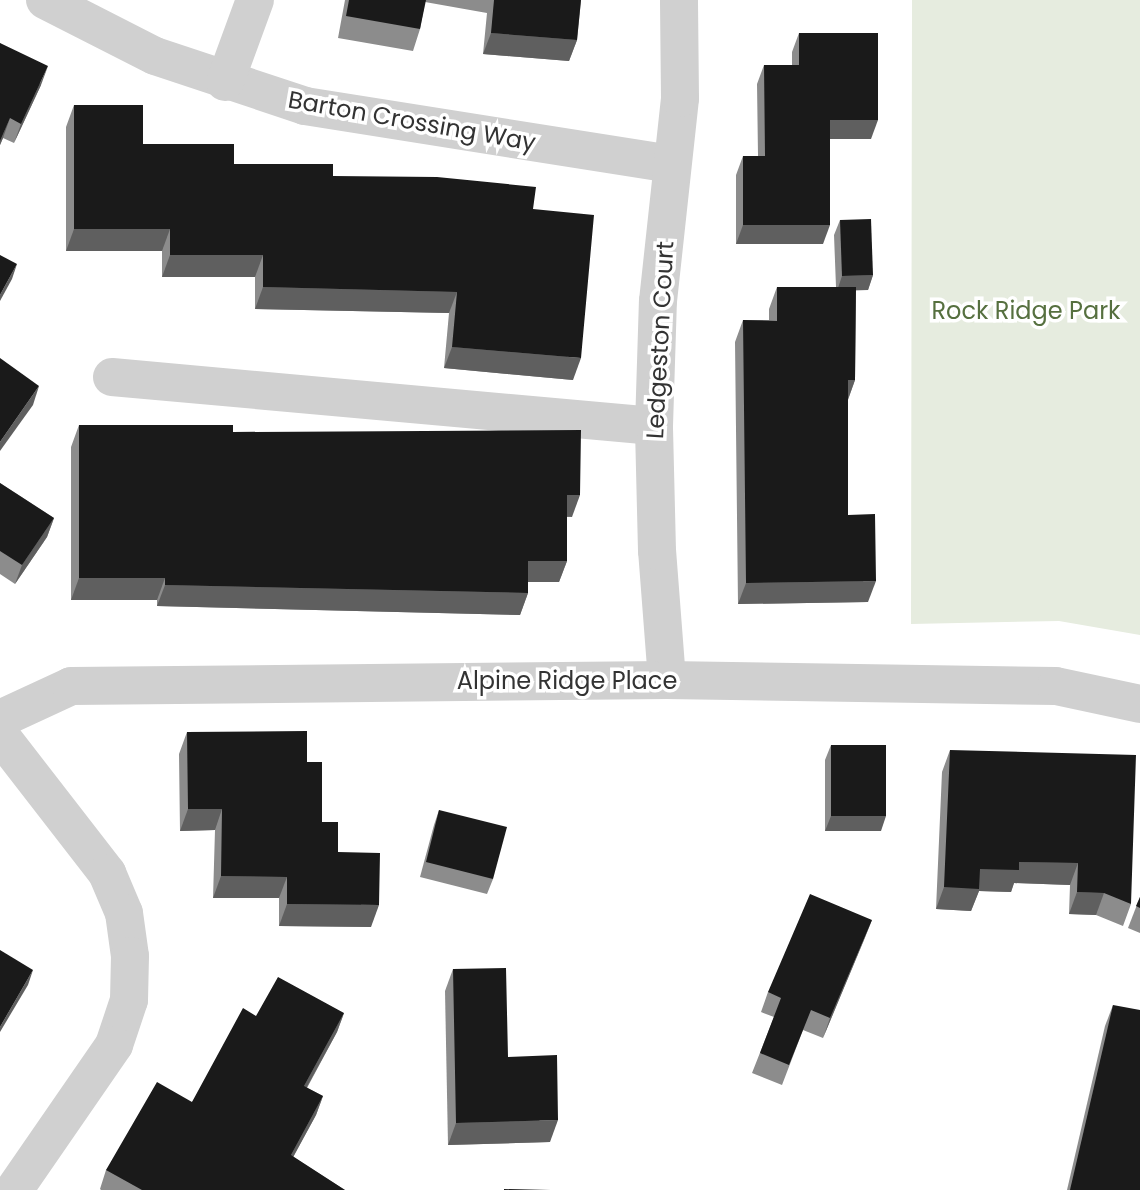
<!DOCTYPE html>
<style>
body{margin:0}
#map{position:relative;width:1140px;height:1190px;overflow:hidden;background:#fff;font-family:Poppins,sans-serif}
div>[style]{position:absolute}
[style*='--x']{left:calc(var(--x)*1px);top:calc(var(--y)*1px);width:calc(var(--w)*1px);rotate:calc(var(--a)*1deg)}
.green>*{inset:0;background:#e6ecdf}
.minor>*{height:38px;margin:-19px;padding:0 19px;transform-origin:19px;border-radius:19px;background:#d0d0d0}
.wall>*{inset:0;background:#8c8c8c}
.shaded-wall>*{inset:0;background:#5f5f5f}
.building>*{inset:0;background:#1a1a1a}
span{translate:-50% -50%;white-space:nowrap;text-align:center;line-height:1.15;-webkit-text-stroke:7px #fff;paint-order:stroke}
.street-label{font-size:24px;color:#333}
.park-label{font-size:24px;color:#56703f}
</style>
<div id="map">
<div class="green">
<div style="clip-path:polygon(912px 0,1140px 0,1140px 635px,1059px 621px,911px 624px)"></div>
</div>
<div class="minor">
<div style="--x:45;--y:0;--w:123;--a:27"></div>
<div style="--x:155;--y:56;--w:158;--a:18.4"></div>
<div style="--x:305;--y:106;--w:371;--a:9"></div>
<div style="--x:225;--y:82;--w:87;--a:-69.9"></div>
<div style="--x:112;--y:377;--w:544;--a:5.17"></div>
<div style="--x:667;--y:680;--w:129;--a:-94.4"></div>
<div style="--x:657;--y:551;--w:125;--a:-91.4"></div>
<div style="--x:654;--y:426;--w:125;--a:-88.2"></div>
<div style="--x:658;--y:301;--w:204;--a:-83.8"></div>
<div style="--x:680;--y:98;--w:98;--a:-90.6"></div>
<div style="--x:0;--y:719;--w:78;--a:-24.9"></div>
<div style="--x:71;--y:686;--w:596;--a:-0.58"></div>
<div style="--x:667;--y:680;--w:389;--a:0.9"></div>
<div style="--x:1056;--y:686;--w:86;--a:12.1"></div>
<div style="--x:0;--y:735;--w:175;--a:52.2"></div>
<div style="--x:107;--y:873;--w:43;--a:67"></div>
<div style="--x:124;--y:913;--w:43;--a:82.1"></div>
<div style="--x:130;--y:956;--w:44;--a:91.3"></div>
<div style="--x:129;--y:1000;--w:47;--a:108.4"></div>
<div style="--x:114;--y:1045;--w:176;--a:124.6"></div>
</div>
<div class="wall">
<div style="clip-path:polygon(345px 0,581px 0,577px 40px,569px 61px,483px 54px,487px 13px,425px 2px,420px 29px,413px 51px,338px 38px)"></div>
<div style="clip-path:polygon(799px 33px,871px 139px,830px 139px,823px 244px,736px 244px,736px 175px,743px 156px,758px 156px,757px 84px,764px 65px,792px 65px,792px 52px)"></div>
<div style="clip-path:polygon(0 43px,41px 85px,14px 143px,3px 138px,0 145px)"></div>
<div style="clip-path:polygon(74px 105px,143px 144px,234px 164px,533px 209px,573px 380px,444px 368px,449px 313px,255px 309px,255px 277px,162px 277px,162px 251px,66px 251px,66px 127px)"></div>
<div style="clip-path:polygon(840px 220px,873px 275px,868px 290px,856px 290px,855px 380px,848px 400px,848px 515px,868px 602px,738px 604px,735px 342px,743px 320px,769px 320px,769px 309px,777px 287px,836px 287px,834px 235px)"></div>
<div style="clip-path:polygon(79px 425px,233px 432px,572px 517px,567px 517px,567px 561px,559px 582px,528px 582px,528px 593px,520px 615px,157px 606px,157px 600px,71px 600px,71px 447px)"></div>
<div style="clip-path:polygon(0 483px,54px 518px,47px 537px,15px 584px,0 574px)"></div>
<div style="clip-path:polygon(187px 732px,307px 762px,322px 822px,338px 852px,371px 927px,279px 926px,279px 898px,213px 898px,215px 830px,180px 831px,179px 754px)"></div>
<div style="clip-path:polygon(831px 745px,881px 831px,825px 831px,825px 760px)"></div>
<div style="clip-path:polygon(950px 750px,1131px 904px,1123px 926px,1096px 915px,1069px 914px,1070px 885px,1014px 883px,1011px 892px,979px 891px,971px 911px,936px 909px,942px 772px)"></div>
<div style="clip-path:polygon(439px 810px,493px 879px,487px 894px,420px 877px,434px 825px)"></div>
<div style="clip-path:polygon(1140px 897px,1140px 933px,1128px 928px)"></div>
<div style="clip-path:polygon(872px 920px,823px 1038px,803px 1030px,782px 1085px,752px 1073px,774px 1017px,761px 1012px,768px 992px)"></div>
<div style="clip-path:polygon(453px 969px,508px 1057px,550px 1142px,448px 1145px,445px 991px)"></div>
<div style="clip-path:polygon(1113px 1005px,1140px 1190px,1067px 1190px,1105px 1026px)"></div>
<div style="clip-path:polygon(344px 1013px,337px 1032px,307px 1088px,323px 1096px,316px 1115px,293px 1157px,345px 1190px,101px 1190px,100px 1189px,106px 1170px,192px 1102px,256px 1016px)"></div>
</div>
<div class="shaded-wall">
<div style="clip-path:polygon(491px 33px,577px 40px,569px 61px,483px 54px)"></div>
<div style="clip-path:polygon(48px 66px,41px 85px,14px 143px,21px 124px)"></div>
<div style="clip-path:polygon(10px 118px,3px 138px,0 145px,0 141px)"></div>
<div style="clip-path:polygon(830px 120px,878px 120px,871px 139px,823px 139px)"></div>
<div style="clip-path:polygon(743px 225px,830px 225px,823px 244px,736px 244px)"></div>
<div style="clip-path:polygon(74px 229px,170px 229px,162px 251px,66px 251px)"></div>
<div style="clip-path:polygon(170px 255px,263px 255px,255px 277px,162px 277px)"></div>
<div style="clip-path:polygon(17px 264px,12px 279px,0 301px,0 295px)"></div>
<div style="clip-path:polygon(873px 275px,868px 290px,837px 291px,842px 276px)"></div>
<div style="clip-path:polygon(263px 287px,457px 292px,449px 313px,255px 309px)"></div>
<div style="clip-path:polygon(452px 347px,581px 358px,573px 380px,444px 368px)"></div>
<div style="clip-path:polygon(848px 380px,855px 380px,847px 402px)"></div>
<div style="clip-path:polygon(39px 386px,33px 405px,0 451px,0 442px)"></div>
<div style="clip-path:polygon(567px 495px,580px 495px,572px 517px,559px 516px)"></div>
<div style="clip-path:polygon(54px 518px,47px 537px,15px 584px,22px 565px)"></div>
<div style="clip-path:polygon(528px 561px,567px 561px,559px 582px,520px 582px)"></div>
<div style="clip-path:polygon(79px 578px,165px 578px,157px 600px,71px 600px)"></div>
<div style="clip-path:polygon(876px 581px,868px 602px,738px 604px,746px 583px)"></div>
<div style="clip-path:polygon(165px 585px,528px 593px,520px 615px,157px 606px)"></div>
<div style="clip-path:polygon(188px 809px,222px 809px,215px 830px,180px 831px)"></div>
<div style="clip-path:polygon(831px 816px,886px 816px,881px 831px,825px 831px)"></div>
<div style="clip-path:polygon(1019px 862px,1078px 863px,1070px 885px,1014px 883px,1011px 892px,979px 891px,971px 911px,936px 909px,944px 887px,980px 869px)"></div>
<div style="clip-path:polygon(221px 876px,287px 877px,279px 898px,213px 898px)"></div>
<div style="clip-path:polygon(1077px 892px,1104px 893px,1096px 915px,1069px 914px)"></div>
<div style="clip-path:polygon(287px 904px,379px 905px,371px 927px,279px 926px)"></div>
<div style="clip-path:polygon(872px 920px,864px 940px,823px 1038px,830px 1018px)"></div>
<div style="clip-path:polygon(33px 970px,28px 985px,0 1032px,0 1027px)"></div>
<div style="clip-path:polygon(344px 1013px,337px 1032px,297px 1105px,304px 1086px)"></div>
<div style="clip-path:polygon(323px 1096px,316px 1115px,284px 1174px,291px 1155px)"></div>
<div style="clip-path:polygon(558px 1120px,550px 1142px,448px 1145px,456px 1123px)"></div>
</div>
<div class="building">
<div style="clip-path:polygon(349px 0,426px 0,420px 29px,346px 16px)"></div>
<div style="clip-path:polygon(494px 0,581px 0,577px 40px,491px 33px)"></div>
<div style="clip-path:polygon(799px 33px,878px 33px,878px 120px,830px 120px,830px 225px,743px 225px,743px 156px,765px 156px,764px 65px,799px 65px)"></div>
<div style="clip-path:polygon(0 43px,48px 66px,21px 124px,10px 118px,0 141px)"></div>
<div style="clip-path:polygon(74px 105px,143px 105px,143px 144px,234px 144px,234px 164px,333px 164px,333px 176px,437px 177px,536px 187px,533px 209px,594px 215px,581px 358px,452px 347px,457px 292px,263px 287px,263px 255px,170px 255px,170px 229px,74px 229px)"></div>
<div style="clip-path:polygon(871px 219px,873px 275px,842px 276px,840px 220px)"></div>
<div style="clip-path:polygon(0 255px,17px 264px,0 295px)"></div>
<div style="clip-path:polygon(777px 287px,856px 287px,855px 380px,848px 380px,848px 515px,875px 514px,876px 581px,746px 583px,743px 320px,777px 321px)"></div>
<div style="clip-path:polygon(0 358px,39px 386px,0 442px)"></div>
<div style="clip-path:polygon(79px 425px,233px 425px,233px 432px,581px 430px,580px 495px,567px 495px,567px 561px,528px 561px,528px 593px,165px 585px,165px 578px,79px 578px)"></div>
<div style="clip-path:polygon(0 483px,54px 518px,22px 565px,0 551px)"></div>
<div style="clip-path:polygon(307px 731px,307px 762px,322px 762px,322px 822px,338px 822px,338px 852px,380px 853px,379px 905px,287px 904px,287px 877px,221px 876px,222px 809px,188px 809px,187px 732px)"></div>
<div style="clip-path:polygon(831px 745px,886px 745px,886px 816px,831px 816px)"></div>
<div style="clip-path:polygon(950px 750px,1136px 755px,1131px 904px,1104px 893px,1077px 892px,1078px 863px,1019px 862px,1019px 870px,980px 869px,979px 889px,944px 887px)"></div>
<div style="clip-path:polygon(439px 810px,507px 827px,493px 879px,426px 862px)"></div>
<div style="clip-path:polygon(810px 894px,872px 920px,830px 1018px,811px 1010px,789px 1065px,760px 1053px,781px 998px,768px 992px)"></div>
<div style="clip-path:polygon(1140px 897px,1140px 908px,1136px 906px)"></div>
<div style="clip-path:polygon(0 950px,33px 970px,0 1027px)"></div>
<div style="clip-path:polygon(506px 968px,508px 1057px,557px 1055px,558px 1120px,456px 1123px,453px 969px)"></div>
<div style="clip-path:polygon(278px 977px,344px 1013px,304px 1086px,323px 1096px,291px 1155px,345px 1190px,142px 1190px,106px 1170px,157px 1082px,192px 1102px,243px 1008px,256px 1016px)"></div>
<div style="clip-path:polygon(1113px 1005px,1140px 1010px,1140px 1190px,1070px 1190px)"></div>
<div style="clip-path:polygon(504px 1189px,551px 1190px,504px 1190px)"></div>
</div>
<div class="street-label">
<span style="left:412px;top:121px;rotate:10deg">Barton Crossing Way</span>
<span style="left:660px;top:340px;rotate:-87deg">Ledgeston Court</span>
<span style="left:567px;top:681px">Alpine Ridge Place</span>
</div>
<div class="park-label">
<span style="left:1026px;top:311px">Rock Ridge Park</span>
</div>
</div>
